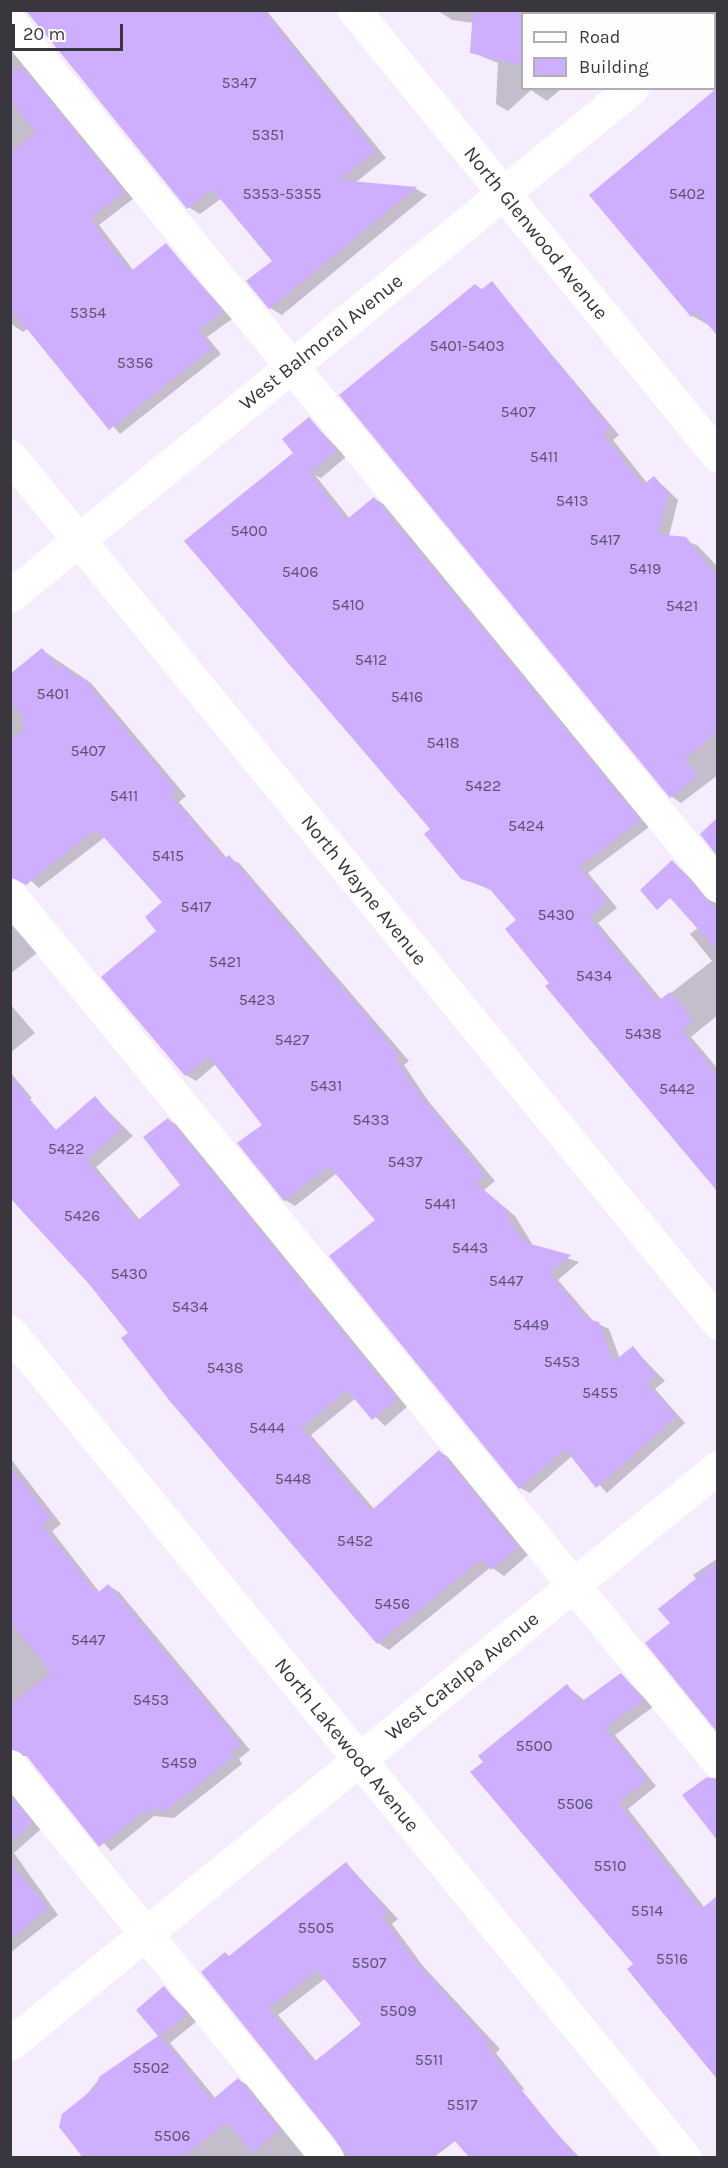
<!DOCTYPE html>
<style>
body{margin:0}
#map{position:relative;width:728px;height:2168px;overflow:hidden;background:#f5edfe;font-family:Karla,sans-serif}
div>[style]{position:absolute}
[style*='--x']{left:calc(var(--x)*1px);top:calc(var(--y)*1px);width:calc(var(--w)*1px);rotate:calc(var(--a)*1deg)}
.shadow>*{inset:0;background:#0003}
.building>*{inset:0;background:#cdaeff}
.minor>*{height:33px;margin:-16.5px;padding:0 16.5px;transform-origin:16.5px;border-radius:16.5px;background:#fff}
span{translate:-50% -50%;white-space:nowrap;text-align:center;line-height:1.15;-webkit-text-stroke:4.5px #fefefe;paint-order:stroke}
.number-label{font-size:16px;color:#5e546e}
.number-label span{-webkit-text-stroke-width:0}
.street-label{font-size:20px;color:#39363d}
.frame{position:absolute;inset:0;border:12px solid #39363d;pointer-events:none}
.legend{position:absolute;left:521px;top:12px;width:195px;height:78px;box-sizing:border-box;background:#fefefe;border:2px solid #afaeb1;margin:0;padding:8px 10px;list-style:none;font-size:18px;color:#39363d}
.legend li{display:flex;align-items:center;gap:12px;height:30px}
.legend b{width:30px;border:2px solid #afaeb1}
.scale{position:absolute;left:12px;top:24px;width:111px;height:27px;box-sizing:border-box;border:3px solid #39363d;border-top:0;padding-left:8px;font-size:18px;line-height:21px;white-space:nowrap;color:#39363d;-webkit-text-stroke:4px #fefefe;paint-order:stroke}
</style>
<div id="map">
<div class="shadow">
<div style="clip-path:polygon(10px 10px,266px 10px,386px 158px,355px 183px,416px 189px,427px 195px,282px 315px,270px 308px,274px 261px,222px 198px,200px 214px,188px 207px,27px 12px)"></div>
<div style="clip-path:polygon(437px 10px,577px 10px,522px 14px,522px 88px,562px 88px,547px 101px,531px 90px,508px 111px,496px 104px,498px 63px,471px 52px,474px 23px,452px 20px)"></div>
<div style="clip-path:polygon(646px 10px,656px 10px,653px 14px)"></div>
<div style="clip-path:polygon(10px 48px,134px 198px,99px 225px,134px 271px,166px 245px,232px 319px,207px 337px,221px 354px,120px 434px,28px 328px,23px 332px,10px 323px)"></div>
<div style="clip-path:polygon(718px 90px,718px 330px,692px 316px,591px 195px)"></div>
<div style="clip-path:polygon(492px 283px,619px 435px,613px 440px,647px 483px,654px 477px,678px 500px,669px 536px,697px 545px,718px 567px,718px 775px,681px 803px,671px 796px,476px 285px,483px 290px)"></div>
<div style="clip-path:polygon(309px 419px,346px 457px,321px 478px,315px 475px,350px 519px,375px 499px,385px 505px,649px 827px,588px 873px,617px 908px,598px 923px,662px 1000px,712px 961px,690px 934px,699px 927px,673px 862px,718px 904px,718px 1015px,691px 1037px,718px 1069px,718px 1191px,547px 986px,551px 983px,518px 920px,493px 891px,462px 878px,432px 829px,293px 455px,299px 458px)"></div>
<div style="clip-path:polygon(42px 650px,91px 683px,186px 796px,179px 802px,227px 858px,239px 863px,409px 1061px,404px 1065px,429px 1102px,495px 1181px,484px 1190px,515px 1216px,534px 1247px,579px 1262px,558px 1280px,594px 1322px,609px 1329px,620px 1359px,633px 1348px,665px 1381px,655px 1389px,685px 1423px,607px 1493px,572px 1456px,530px 1493px,520px 1488px,377px 1220px,337px 1173px,295px 1206px,285px 1200px,264px 1125px,216px 1064px,196px 1081px,186px 1075px,158px 931px,165px 902px,105px 837px,39px 888px,10px 862px,10px 676px)"></div>
<div style="clip-path:polygon(10px 923px,37px 953px,10px 974px)"></div>
<div style="clip-path:polygon(10px 1004px,35px 1033px,10px 1053px)"></div>
<div style="clip-path:polygon(10px 1072px,32px 1098px,10px 1115px)"></div>
<div style="clip-path:polygon(95px 1098px,133px 1136px,96px 1167px,140px 1220px,182px 1185px,168px 1120px,180px 1126px,408px 1406px,385px 1426px,356px 1398px,311px 1435px,375px 1510px,440px 1452px,451px 1459px,529px 1554px,504px 1576px,491px 1567px,389px 1650px,378px 1643px,90px 1283px,10px 1194px)"></div>
<div style="clip-path:polygon(10px 1458px,61px 1524px,52px 1531px,100px 1593px,109px 1586px,119px 1592px,250px 1750px,239px 1759px,242px 1764px,174px 1818px,154px 1816px,111px 1851px,28px 1756px,10px 1756px)"></div>
<div style="clip-path:polygon(718px 1558px,718px 1732px,647px 1644px,672px 1624px,697px 1580px,693px 1575px)"></div>
<div style="clip-path:polygon(621px 1674px,653px 1707px,615px 1735px,656px 1786px,628px 1809px,705px 1908px,718px 1898px,718px 2078px,629px 1969px,635px 1964px,567px 1686px,585px 1701px)"></div>
<div style="clip-path:polygon(708px 1778px,718px 1778px,718px 1837px,685px 1796px)"></div>
<div style="clip-path:polygon(10px 1791px,41px 1829px,14px 1853px,58px 1915px,10px 1953px)"></div>
<div style="clip-path:polygon(evenodd,346px 1863px,398px 1919px,392px 1924px,423px 1966px,500px 2049px,496px 2053px,524px 2089px,433px 2158px,346px 2158px,225px 1954px,231px 1957px,346px 1863px,326px 1978px,363px 2024px,317px 2062px,278px 2015px,326px 1978px)"></div>
<div style="clip-path:polygon(164px 1988px,197px 2021px,170px 2043px,216px 2099px,239px 2080px,249px 2086px,307px 2158px,83px 2158px,60px 2127px,100px 2078px,160px 2036px,138px 2010px)"></div>
<div style="clip-path:polygon(546px 2122px,580px 2158px,502px 2158px)"></div>
</div>
<div class="building">
<div style="clip-path:polygon(26px 10px,263px 10px,375px 151px,339px 180px,417px 187px,269px 309px,246px 281px,272px 261px,212px 189px,187px 209px)"></div>
<div style="clip-path:polygon(473px 10px,522px 10px,522px 65px,470px 53px)"></div>
<div style="clip-path:polygon(22px 67px,124px 192px,90px 219px,130px 272px,166px 243px,223px 312px,198px 330px,212px 348px,109px 430px,10px 308px,10px 154px,36px 133px,10px 99px,10px 75px)"></div>
<div style="clip-path:polygon(717px 88px,717px 335px,697px 312px,691px 317px,589px 195px)"></div>
<div style="clip-path:polygon(492px 281px,610px 428px,603px 434px,643px 485px,654px 476px,668px 493px,658px 534px,686px 537px,717px 577px,717px 732px,685px 759px,698px 776px,670px 798px,339px 395px,475px 284px,481px 290px)"></div>
<div style="clip-path:polygon(309px 417px,337px 451px,309px 473px,282px 439px)"></div>
<div style="clip-path:polygon(293px 453px,346px 520px,374px 497px,640px 820px,579px 867px,607px 901px,589px 917px,658px 1001px,670px 992px,693px 1020px,682px 1030px,717px 1075px,717px 1191px,545px 986px,549px 983px,505px 929px,516px 920px,489px 888px,461px 879px,424px 834px,430px 829px,184px 541px)"></div>
<div style="clip-path:polygon(42px 648px,57px 667px,66px 666px,76px 679px,80px 675px,176px 790px,170px 795px,224px 859px,229px 855px,399px 1055px,395px 1059px,419px 1094px,485px 1175px,475px 1183px,505px 1208px,510px 1224px,527px 1243px,571px 1255px,549px 1273px,587px 1319px,599px 1322px,613px 1362px,633px 1346px,656px 1375px,646px 1382px,676px 1417px,596px 1488px,565px 1449px,519px 1489px,329px 1256px,375px 1220px,329px 1166px,284px 1201px,237px 1143px,262px 1125px,208px 1056px,185px 1076px,101px 977px,156px 931px,145px 917px,162px 902px,99px 832px,92px 832px,26px 885px,10px 877px,10px 741px,25px 729px,21px 723px,26px 719px,10px 701px,10px 674px)"></div>
<div style="clip-path:polygon(717px 818px,717px 856px,700px 834px)"></div>
<div style="clip-path:polygon(672px 860px,717px 911px,717px 950px,670px 898px,657px 910px,640px 890px)"></div>
<div style="clip-path:polygon(10px 1076px,56px 1130px,95px 1096px,122px 1129px,86px 1160px,137px 1221px,180px 1185px,143px 1137px,168px 1118px,397px 1399px,372px 1420px,347px 1390px,301px 1428px,371px 1511px,439px 1450px,518px 1547px,491px 1570px,482px 1559px,377px 1644px,169px 1400px,121px 1338px,128px 1333px,89px 1284px,10px 1198px)"></div>
<div style="clip-path:polygon(10px 1467px,51px 1518px,42px 1525px,92px 1588px,99px 1592px,108px 1584px,241px 1744px,230px 1753px,233px 1757px,163px 1813px,158px 1806px,148px 1815px,145px 1810px,99px 1847px,25px 1754px,10px 1748px,10px 1706px,51px 1673px,10px 1621px)"></div>
<div style="clip-path:polygon(717px 1562px,717px 1732px,645px 1643px,670px 1623px,658px 1609px)"></div>
<div style="clip-path:polygon(621px 1673px,643px 1700px,605px 1728px,647px 1780px,618px 1803px,701px 1909px,717px 1896px,717px 2079px,627px 1969px,633px 1964px,470px 1772px,483px 1762px,478px 1756px,567px 1684px,581px 1702px)"></div>
<div style="clip-path:polygon(707px 1777px,717px 1780px,717px 1840px,682px 1795px)"></div>
<div style="clip-path:polygon(10px 1796px,32px 1823px,10px 1842px)"></div>
<div style="clip-path:polygon(10px 1862px,48px 1909px,10px 1939px)"></div>
<div style="clip-path:polygon(evenodd,346px 1862px,388px 1913px,382px 1917px,412px 1958px,490px 2043px,486px 2046px,576px 2157px,469px 2157px,454px 2140px,432px 2157px,349px 2157px,201px 1972px,225px 1952px,229px 1956px,346px 1862px,317px 1970px,361px 2024px,314px 2062px,268px 2009px,317px 1970px)"></div>
<div style="clip-path:polygon(164px 1986px,187px 2014px,160px 2036px,212px 2100px,238px 2078px,280px 2129px,253px 2153px,227px 2122px,182px 2157px,83px 2157px,59px 2127px,62px 2114px,97px 2086px,99px 2077px,158px 2036px,136px 2010px)"></div>
</div>
<div class="minor">
<div style="--x:354;--y:10;--w:576;--a:50.78"></div>
<div style="--x:714;--y:16;--w:5;--a:37"></div>
<div style="--x:10;--y:23;--w:1116;--a:50.63"></div>
<div style="--x:10;--y:456;--w:1119;--a:50.76"></div>
<div style="--x:10;--y:596;--w:803;--a:-39.24"></div>
<div style="--x:10;--y:895;--w:1119;--a:50.76"></div>
<div style="--x:10;--y:1332;--w:1067;--a:50.74"></div>
<div style="--x:10;--y:1766;--w:504;--a:51.04"></div>
<div style="--x:10;--y:2044;--w:913;--a:-39.18"></div>
</div>
<div class="number-label">
<span style="left:239px;top:83px">5347</span>
<span style="left:268px;top:135px">5351</span>
<span style="left:282px;top:194px">5353-5355</span>
<span style="left:687px;top:194px">5402</span>
<span style="left:88px;top:313px">5354</span>
<span style="left:467px;top:346px">5401-5403</span>
<span style="left:135px;top:363px">5356</span>
<span style="left:518px;top:412px">5407</span>
<span style="left:544px;top:457px">5411</span>
<span style="left:572px;top:501px">5413</span>
<span style="left:249px;top:531px">5400</span>
<span style="left:605px;top:540px">5417</span>
<span style="left:645px;top:569px">5419</span>
<span style="left:300px;top:572px">5406</span>
<span style="left:348px;top:605px">5410</span>
<span style="left:682px;top:606px">5421</span>
<span style="left:371px;top:660px">5412</span>
<span style="left:53px;top:694px">5401</span>
<span style="left:407px;top:697px">5416</span>
<span style="left:443px;top:743px">5418</span>
<span style="left:88px;top:751px">5407</span>
<span style="left:483px;top:786px">5422</span>
<span style="left:124px;top:796px">5411</span>
<span style="left:526px;top:826px">5424</span>
<span style="left:168px;top:856px">5415</span>
<span style="left:196px;top:907px">5417</span>
<span style="left:556px;top:915px">5430</span>
<span style="left:225px;top:962px">5421</span>
<span style="left:594px;top:976px">5434</span>
<span style="left:257px;top:1000px">5423</span>
<span style="left:643px;top:1034px">5438</span>
<span style="left:292px;top:1040px">5427</span>
<span style="left:326px;top:1086px">5431</span>
<span style="left:677px;top:1089px">5442</span>
<span style="left:371px;top:1120px">5433</span>
<span style="left:66px;top:1149px">5422</span>
<span style="left:405px;top:1162px">5437</span>
<span style="left:440px;top:1204px">5441</span>
<span style="left:82px;top:1216px">5426</span>
<span style="left:470px;top:1248px">5443</span>
<span style="left:129px;top:1274px">5430</span>
<span style="left:506px;top:1281px">5447</span>
<span style="left:190px;top:1307px">5434</span>
<span style="left:531px;top:1325px">5449</span>
<span style="left:562px;top:1362px">5453</span>
<span style="left:225px;top:1368px">5438</span>
<span style="left:600px;top:1393px">5455</span>
<span style="left:267px;top:1428px">5444</span>
<span style="left:293px;top:1479px">5448</span>
<span style="left:355px;top:1541px">5452</span>
<span style="left:392px;top:1604px">5456</span>
<span style="left:88px;top:1640px">5447</span>
<span style="left:151px;top:1700px">5453</span>
<span style="left:534px;top:1746px">5500</span>
<span style="left:179px;top:1763px">5459</span>
<span style="left:575px;top:1804px">5506</span>
<span style="left:610px;top:1866px">5510</span>
<span style="left:647px;top:1911px">5514</span>
<span style="left:316px;top:1928px">5505</span>
<span style="left:672px;top:1959px">5516</span>
<span style="left:369px;top:1963px">5507</span>
<span style="left:398px;top:2011px">5509</span>
<span style="left:429px;top:2060px">5511</span>
<span style="left:151px;top:2068px">5502</span>
<span style="left:462px;top:2105px">5517</span>
<span style="left:172px;top:2136px">5506</span>
</div>
<div class="street-label">
<span style="left:536px;top:233px;rotate:51deg">North Glenwood Avenue</span>
<span style="left:321px;top:342px;rotate:-39deg">West Balmoral Avenue</span>
<span style="left:364px;top:890px;rotate:51deg">North Wayne Avenue</span>
<span style="left:462px;top:1676px;rotate:-39deg">West Catalpa Avenue</span>
<span style="left:347px;top:1745px;rotate:51deg">North Lakewood Avenue</span>
</div>
<div class="frame"></div>
<ul class="legend">
<li><b style="height:8px;background:#fff"></b>Road</li>
<li><b style="height:16px;background:#cdaeff"></b>Building</li>
</ul>
<div class="scale">20 m</div>
</div>
